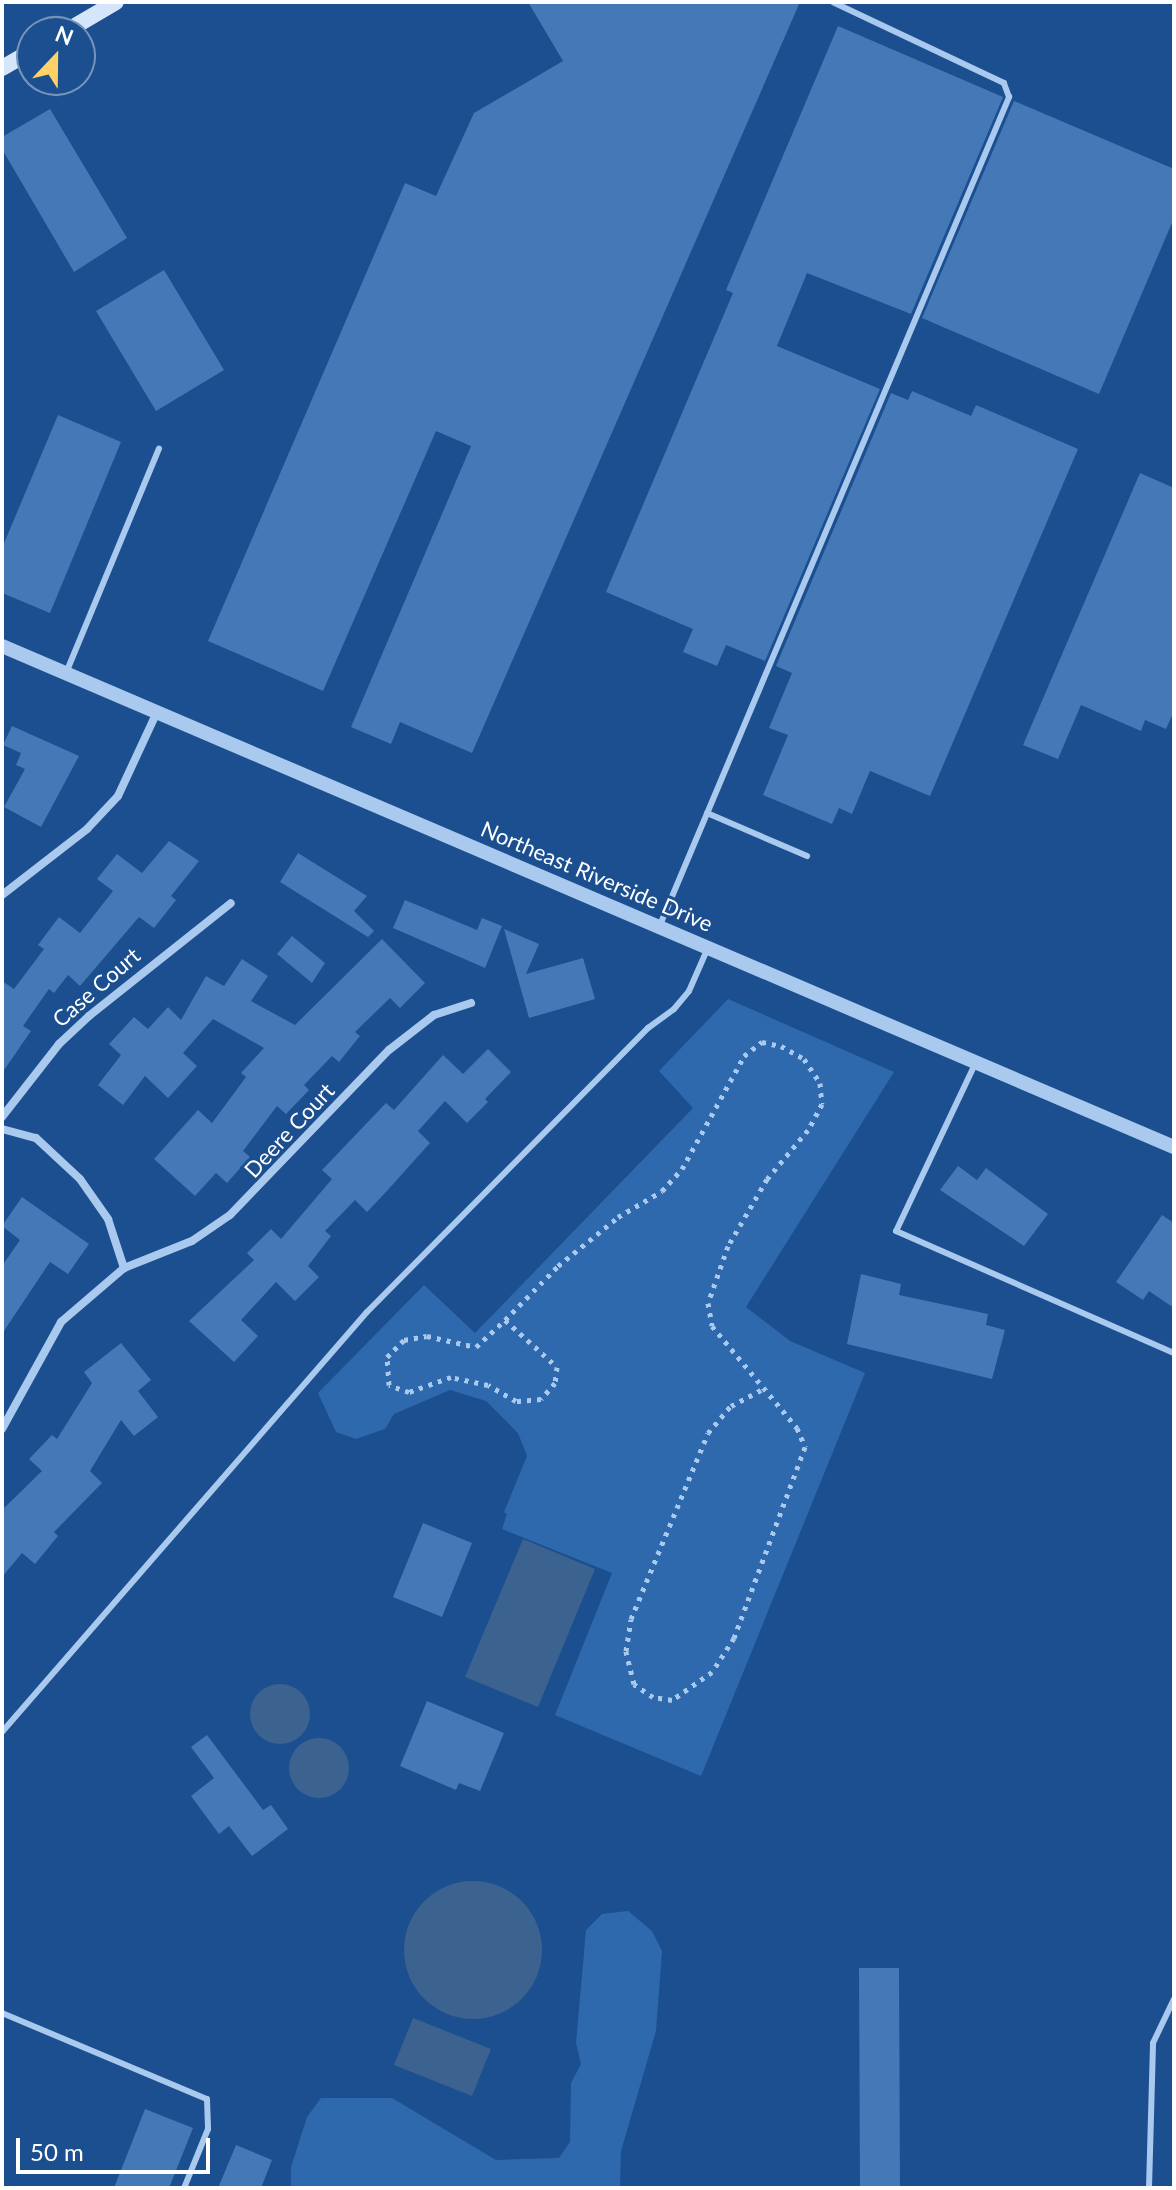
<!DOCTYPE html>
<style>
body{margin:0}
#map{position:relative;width:1176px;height:2190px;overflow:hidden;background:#1b4f8f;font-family:Lato,sans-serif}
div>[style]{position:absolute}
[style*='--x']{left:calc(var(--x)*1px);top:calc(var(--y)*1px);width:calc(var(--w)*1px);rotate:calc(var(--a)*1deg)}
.green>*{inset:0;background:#2e69ad}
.water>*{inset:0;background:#3c6290}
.round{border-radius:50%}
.building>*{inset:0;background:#4478b7}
.path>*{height:5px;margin-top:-2.5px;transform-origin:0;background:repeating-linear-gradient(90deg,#a9c9ee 0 4px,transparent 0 10px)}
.service>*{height:6px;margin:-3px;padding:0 3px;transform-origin:3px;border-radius:3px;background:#a9c9ee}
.minor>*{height:8px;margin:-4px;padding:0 4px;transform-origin:4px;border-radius:4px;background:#a9c9ee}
.tertiary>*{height:14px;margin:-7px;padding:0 7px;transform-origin:7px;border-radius:7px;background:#a9c9ee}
.secondary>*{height:16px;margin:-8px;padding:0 8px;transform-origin:8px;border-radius:8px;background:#d6e6fa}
span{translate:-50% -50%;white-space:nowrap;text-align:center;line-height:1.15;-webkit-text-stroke:6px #1b4f8f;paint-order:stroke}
.street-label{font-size:22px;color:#fff}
.frame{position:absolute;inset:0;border:4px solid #fff;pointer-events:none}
.north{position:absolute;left:16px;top:16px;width:80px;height:80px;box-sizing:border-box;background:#1b4f8f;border:2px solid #7695bc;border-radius:50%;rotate:22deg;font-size:22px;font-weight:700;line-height:32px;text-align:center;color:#fff}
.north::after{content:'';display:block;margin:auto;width:28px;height:36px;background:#ffd166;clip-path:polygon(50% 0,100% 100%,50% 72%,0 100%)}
.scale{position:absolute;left:16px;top:2138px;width:194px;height:36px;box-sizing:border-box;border:4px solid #fff;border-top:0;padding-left:10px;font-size:24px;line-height:28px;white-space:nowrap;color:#fff;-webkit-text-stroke:6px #1b4f8f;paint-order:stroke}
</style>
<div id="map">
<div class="green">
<div style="clip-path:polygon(728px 999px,894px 1072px,746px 1307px,790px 1341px,865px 1373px,701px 1776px,555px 1715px,612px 1573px,502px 1529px,507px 1514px,504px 1512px,527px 1456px,518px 1433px,486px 1401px,450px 1390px,394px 1414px,385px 1429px,356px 1439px,336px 1432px,318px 1393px,424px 1285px,475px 1333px,693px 1108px,659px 1071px)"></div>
<div style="clip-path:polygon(628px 1911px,652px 1931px,662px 1951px,656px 2031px,621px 2151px,620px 2188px,291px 2188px,291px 2167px,307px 2117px,321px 2098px,392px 2098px,496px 2160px,559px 2158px,570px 2142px,571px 2083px,581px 2064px,576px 2043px,586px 1930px,602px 1914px)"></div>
</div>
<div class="water">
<div style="clip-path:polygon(523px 1539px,595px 1569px,538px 1707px,465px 1677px)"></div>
<div class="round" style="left:250px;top:1684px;width:60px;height:60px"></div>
<div class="round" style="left:289px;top:1738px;width:60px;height:60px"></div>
<div class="round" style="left:404px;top:1881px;width:138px;height:138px"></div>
<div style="clip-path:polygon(413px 2018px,491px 2049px,472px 2096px,394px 2065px)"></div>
</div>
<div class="building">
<div style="clip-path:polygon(528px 2px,800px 2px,472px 753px,400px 722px,391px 744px,351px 727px,471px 446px,436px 431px,323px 691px,208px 641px,405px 183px,436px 196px,474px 113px,563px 61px)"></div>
<div style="clip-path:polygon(838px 26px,1003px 97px,911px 314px,807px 273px,777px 346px,880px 389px,765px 661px,726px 645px,717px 666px,683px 652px,693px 629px,606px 592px,733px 293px,726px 290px)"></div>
<div style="clip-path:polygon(1014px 101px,1174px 169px,1174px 218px,1099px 394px,922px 318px)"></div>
<div style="clip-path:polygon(50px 109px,127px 238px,74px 272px,2px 149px,2px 137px)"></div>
<div style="clip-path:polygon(164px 270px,224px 370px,156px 411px,96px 311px)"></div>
<div style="clip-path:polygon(912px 391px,971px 416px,976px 405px,1078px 449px,930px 796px,870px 771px,852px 814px,839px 808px,832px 824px,763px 795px,788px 735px,769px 728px,792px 673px,776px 666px,891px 393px,908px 400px)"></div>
<div style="clip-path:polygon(58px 415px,121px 442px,50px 613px,2px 593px,2px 548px)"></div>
<div style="clip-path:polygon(1140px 473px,1174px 488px,1174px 711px,1166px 729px,1145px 720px,1141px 731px,1081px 705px,1058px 759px,1023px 745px)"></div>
<div style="clip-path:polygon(12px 726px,79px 756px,41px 827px,4px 807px,25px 769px,16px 765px,21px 753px,3px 745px)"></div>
<div style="clip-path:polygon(169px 841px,199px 861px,171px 896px,176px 900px,154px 928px,139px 917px,80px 986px,68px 975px,54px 993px,49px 989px,23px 1026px,31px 1031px,2px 1073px,2px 981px,14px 989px,44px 949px,38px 945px,59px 917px,80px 933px,113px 891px,97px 879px,117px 854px,142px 873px)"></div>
<div style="clip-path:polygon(298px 853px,367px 896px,354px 911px,374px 931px,368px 937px,280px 882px)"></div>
<div style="clip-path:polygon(405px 900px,477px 930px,482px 918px,502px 926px,485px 968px,393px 928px)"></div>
<div style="clip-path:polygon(504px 929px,539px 944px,526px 974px,583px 958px,595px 999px,529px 1018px)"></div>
<div style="clip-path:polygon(292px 936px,325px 963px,312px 983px,277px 954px)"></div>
<div style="clip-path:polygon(382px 939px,425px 983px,400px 1008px,390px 998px,355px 1032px,360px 1036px,339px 1062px,332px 1056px,304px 1085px,309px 1090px,286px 1114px,277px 1106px,243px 1151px,250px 1157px,227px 1183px,216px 1173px,195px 1196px,154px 1159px,198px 1110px,212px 1123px,246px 1077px,241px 1073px,264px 1048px,213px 1019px,183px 1053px,197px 1066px,168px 1098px,145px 1076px,123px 1105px,98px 1085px,121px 1055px,109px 1044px,134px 1017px,148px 1029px,168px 1007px,181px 1020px,206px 976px,224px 986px,242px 959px,268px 976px,251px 1001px,295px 1025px)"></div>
<div style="clip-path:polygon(488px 1049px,511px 1072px,485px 1099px,488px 1102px,467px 1123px,445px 1101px,418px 1131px,430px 1143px,385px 1193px,367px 1212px,355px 1200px,325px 1231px,331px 1236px,308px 1266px,319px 1277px,295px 1301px,276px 1282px,241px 1320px,258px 1336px,234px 1362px,189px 1321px,254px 1260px,247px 1253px,271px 1229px,281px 1239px,332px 1179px,322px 1170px,386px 1103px,394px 1110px,443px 1055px,463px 1074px)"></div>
<div style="clip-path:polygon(958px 1166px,977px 1180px,986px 1168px,1048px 1214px,1024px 1246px,940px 1190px)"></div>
<div style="clip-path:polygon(22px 1197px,89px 1244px,68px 1274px,50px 1262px,2px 1334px,2px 1266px,20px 1240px,2px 1226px)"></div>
<div style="clip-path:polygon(1162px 1215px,1174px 1223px,1174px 1308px,1149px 1291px,1143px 1300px,1116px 1282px)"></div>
<div style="clip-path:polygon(861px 1274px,901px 1284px,899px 1295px,988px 1314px,986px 1325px,1005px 1330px,992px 1379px,847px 1344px)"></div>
<div style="clip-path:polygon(121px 1343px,151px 1380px,138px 1391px,158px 1417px,134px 1436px,121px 1420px,90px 1471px,102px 1483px,54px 1532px,58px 1536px,35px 1564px,22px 1553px,2px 1577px,2px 1510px,42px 1471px,29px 1459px,52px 1435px,57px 1439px,92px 1383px,84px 1372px)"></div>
<div style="clip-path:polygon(423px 1523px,472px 1543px,442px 1617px,393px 1597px)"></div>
<div style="clip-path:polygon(427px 1701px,504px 1733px,480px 1791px,459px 1783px,456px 1790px,400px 1766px)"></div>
<div style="clip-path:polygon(207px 1735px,263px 1810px,271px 1805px,288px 1829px,252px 1856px,229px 1826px,219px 1834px,191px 1796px,214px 1778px,191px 1747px)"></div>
<div style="clip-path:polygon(859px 1968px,899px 1968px,900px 2188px,860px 2188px)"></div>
<div style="clip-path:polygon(145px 2109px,193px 2128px,169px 2188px,114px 2188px)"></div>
<div style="clip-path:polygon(236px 2145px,272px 2160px,261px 2188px,218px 2188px)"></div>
</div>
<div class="path">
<div style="--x:505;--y:1320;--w:76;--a:-45.5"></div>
<div style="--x:558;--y:1266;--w:77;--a:-39.2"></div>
<div style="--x:618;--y:1217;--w:51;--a:-30.6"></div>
<div style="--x:662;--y:1191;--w:30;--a:-48"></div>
<div style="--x:682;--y:1169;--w:129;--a:-61.2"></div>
<div style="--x:744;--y:1056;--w:23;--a:-38"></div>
<div style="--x:762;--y:1042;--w:19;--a:12"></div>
<div style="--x:781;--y:1046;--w:26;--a:29"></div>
<div style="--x:804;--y:1059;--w:29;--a:56"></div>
<div style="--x:820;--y:1083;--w:21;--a:85"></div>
<div style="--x:822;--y:1104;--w:30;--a:118"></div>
<div style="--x:808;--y:1130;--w:64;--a:129.9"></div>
<div style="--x:767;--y:1179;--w:78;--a:120.2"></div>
<div style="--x:728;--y:1246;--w:60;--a:109.3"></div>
<div style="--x:708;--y:1303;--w:23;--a:80"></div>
<div style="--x:712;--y:1326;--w:133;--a:50.2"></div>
<div style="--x:797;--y:1428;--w:21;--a:67"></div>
<div style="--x:805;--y:1447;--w:204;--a:110.4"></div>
<div style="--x:734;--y:1638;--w:40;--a:122.9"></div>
<div style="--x:712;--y:1672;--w:49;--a:145"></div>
<div style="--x:672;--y:1700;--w:19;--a:-171"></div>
<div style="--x:653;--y:1697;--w:23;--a:-146"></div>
<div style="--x:634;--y:1684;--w:34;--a:-104"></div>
<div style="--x:626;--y:1651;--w:32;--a:-81"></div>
<div style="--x:631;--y:1619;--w:201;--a:-67.5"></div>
<div style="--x:708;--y:1433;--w:35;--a:-50"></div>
<div style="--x:731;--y:1406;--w:34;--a:-28"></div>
<div style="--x:505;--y:1320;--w:70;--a:42.1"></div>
<div style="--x:557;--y:1367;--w:16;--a:97"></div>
<div style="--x:555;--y:1383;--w:21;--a:131"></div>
<div style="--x:541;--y:1399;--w:25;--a:175"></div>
<div style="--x:516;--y:1401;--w:32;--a:-150"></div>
<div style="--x:488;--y:1385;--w:38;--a:-168"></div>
<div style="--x:451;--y:1377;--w:45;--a:160.3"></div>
<div style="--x:409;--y:1392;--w:21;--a:-161"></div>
<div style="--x:389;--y:1385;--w:28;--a:-94"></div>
<div style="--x:387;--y:1357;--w:24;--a:-45"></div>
<div style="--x:404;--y:1340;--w:23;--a:-10"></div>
<div style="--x:427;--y:1336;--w:50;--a:12.7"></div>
<div style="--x:476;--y:1347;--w:40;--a:-43"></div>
</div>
<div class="service">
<div style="--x:66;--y:673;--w:243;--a:-67.5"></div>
<div style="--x:707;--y:813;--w:109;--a:23.3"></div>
<div style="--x:660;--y:925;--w:899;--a:-67.14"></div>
<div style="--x:1009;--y:97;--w:15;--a:-110"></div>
<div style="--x:1004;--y:83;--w:189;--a:-154.7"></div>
<div style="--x:976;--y:1062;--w:187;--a:115.3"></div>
<div style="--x:896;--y:1231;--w:304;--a:23.7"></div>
<div style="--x:2;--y:1732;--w:556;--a:-49.01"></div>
<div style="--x:367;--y:1312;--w:400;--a:-45.3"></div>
<div style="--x:648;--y:1028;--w:32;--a:-36"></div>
<div style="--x:674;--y:1009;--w:23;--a:-50"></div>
<div style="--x:689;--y:991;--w:45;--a:-66.3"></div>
<div style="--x:2;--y:2013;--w:222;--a:22.8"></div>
<div style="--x:207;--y:2099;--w:30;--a:88"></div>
<div style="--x:208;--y:2129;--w:64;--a:112.1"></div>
<div style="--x:1149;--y:2188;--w:145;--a:-88.4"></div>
<div style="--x:1153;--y:2043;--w:49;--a:-64.5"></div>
</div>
<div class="minor">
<div style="--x:2;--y:895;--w:108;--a:-37.8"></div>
<div style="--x:87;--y:829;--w:45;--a:-46.8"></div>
<div style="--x:118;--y:796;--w:93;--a:-65.1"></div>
<div style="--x:2;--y:1117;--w:93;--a:-52"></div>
<div style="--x:59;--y:1044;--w:41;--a:-43"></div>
<div style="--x:89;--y:1016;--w:181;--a:-38.5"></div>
<div style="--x:2;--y:1129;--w:35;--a:15"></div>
<div style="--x:36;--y:1138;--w:60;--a:43"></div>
<div style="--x:80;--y:1179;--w:49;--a:55"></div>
<div style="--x:108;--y:1219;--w:52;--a:71.9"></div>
<div style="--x:2;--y:1429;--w:122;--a:-61.1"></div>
<div style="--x:61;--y:1322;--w:83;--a:-40.6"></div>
<div style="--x:124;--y:1268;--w:73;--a:-21.7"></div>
<div style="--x:192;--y:1241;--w:46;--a:-34.4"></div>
<div style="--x:230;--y:1215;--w:229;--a:-46.1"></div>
<div style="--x:389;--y:1050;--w:57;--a:-37.9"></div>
<div style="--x:434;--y:1015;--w:39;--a:-18"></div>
</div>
<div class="tertiary">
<div style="--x:2;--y:646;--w:1275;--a:23.15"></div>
</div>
<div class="secondary">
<div style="--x:65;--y:32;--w:59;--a:-30.5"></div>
<div style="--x:2;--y:68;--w:34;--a:-30"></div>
</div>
<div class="street-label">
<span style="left:597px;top:876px;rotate:23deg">Northeast Riverside Drive</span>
<span style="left:96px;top:987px;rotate:-41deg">Case Court</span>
<span style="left:289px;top:1130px;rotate:-47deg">Deere Court</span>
</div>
<div class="frame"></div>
<div class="north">N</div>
<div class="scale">50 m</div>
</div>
